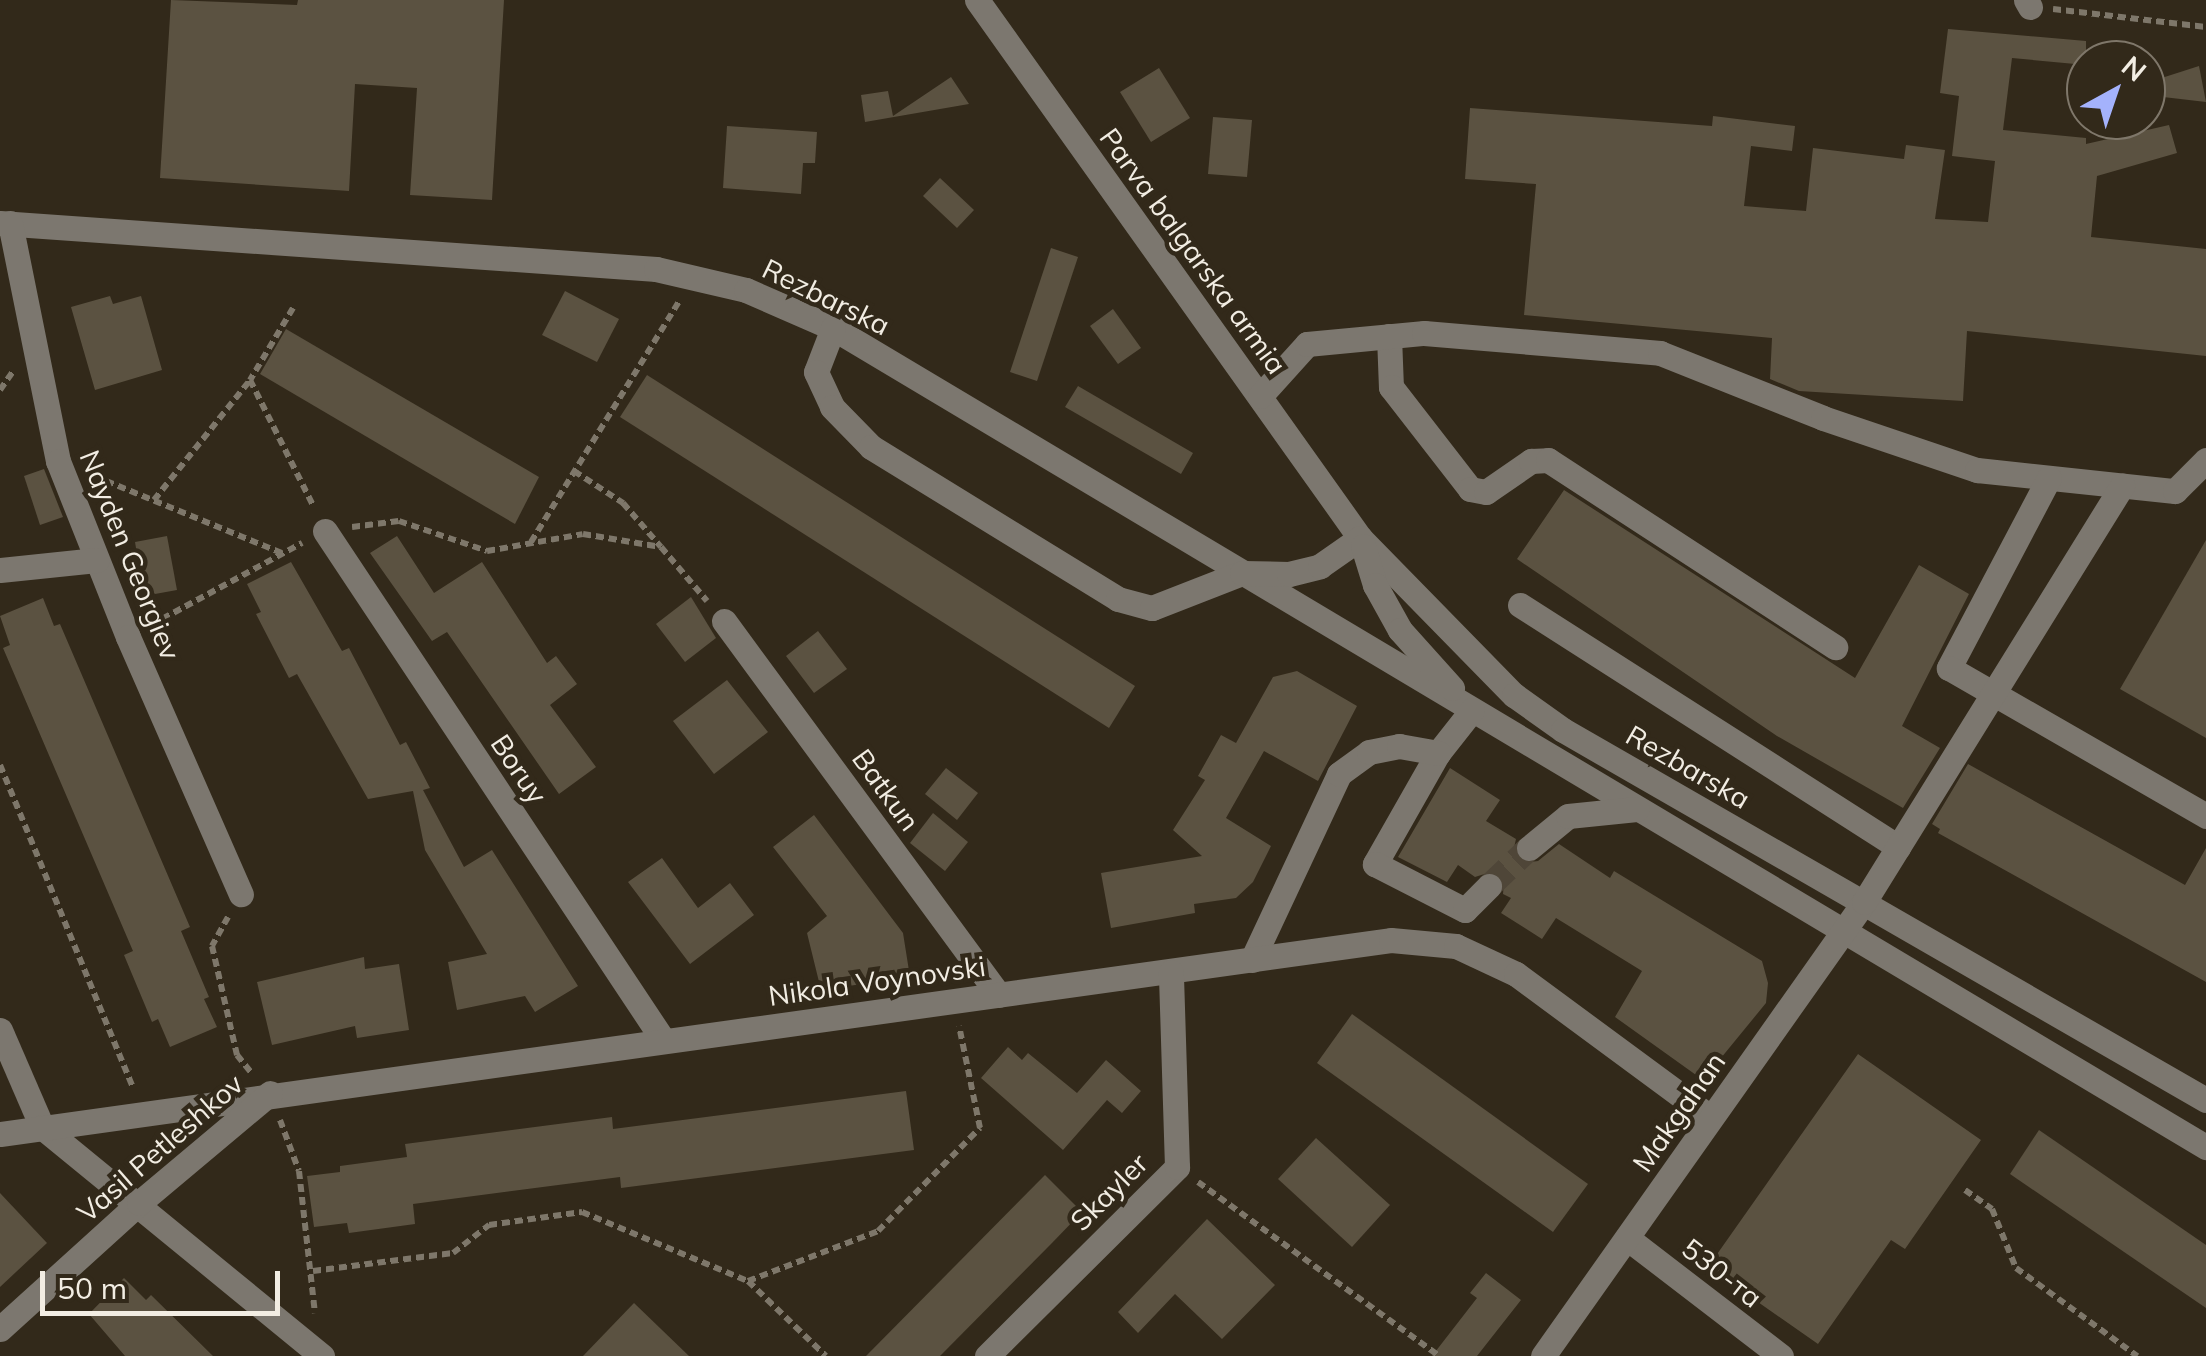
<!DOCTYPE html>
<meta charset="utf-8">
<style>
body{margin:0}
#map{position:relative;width:2206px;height:1356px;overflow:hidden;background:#32291a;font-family:Mulish,sans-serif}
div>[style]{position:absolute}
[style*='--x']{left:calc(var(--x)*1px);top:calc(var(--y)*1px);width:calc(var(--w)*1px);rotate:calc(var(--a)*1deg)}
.building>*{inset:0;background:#5b5241}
.minor-tunnel>*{height:25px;margin-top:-12.5px;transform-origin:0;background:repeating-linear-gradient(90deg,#4f4638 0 25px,transparent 0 37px)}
.path>*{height:6px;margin-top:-3px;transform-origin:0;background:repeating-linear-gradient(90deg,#7e776a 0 8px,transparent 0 13px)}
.minor>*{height:25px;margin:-12.5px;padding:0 12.5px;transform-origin:12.5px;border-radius:12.5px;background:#7c776f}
span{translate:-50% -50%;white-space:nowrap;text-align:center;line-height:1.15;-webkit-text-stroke:9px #32291a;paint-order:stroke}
.street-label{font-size:28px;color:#f2ede3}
.north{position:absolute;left:2066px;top:40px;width:100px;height:100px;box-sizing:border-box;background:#32291a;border:2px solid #7f776a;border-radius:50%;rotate:40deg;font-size:28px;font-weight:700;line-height:40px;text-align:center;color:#f2ede3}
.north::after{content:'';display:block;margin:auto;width:35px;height:45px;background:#a4b2fc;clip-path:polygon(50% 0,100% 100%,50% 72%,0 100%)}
.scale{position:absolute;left:40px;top:1271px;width:240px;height:45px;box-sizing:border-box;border:5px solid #f2ede3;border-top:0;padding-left:12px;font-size:30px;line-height:35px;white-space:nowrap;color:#f2ede3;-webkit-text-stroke:8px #32291a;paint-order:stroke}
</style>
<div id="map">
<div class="building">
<div style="clip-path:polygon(171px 0,297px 5px,298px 0,504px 0,492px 200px,410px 195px,417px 88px,355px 84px,349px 191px,160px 178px)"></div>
<div style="clip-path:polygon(1948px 29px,2086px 41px,2086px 65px,2012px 58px,2003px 130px,2086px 138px,2086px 144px,2169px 125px,2177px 153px,2097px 176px,2091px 237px,2206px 249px,2206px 356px,1967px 331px,1963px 401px,1799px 391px,1770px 379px,1772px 338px,1524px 315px,1536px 184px,1465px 179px,1470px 108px,1712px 126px,1713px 116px,1795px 126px,1792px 151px,1751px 146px,1744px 206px,1806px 211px,1813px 148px,1904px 159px,1906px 145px,1945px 150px,1935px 219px,1988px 222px,1995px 161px,1952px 156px,1959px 96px,1940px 93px)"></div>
<div style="clip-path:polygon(2199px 66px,2206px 102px,2146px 95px,2146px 83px)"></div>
<div style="clip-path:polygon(1159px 68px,1190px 118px,1151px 142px,1120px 92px)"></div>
<div style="clip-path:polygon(951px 77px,969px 104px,865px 122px,861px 95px,888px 91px,893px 116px)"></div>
<div style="clip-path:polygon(1213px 117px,1252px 120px,1247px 177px,1208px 174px)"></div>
<div style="clip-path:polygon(727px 126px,817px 132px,815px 163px,803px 163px,801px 194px,723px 188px)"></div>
<div style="clip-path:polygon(940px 178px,974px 210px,957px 228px,923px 196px)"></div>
<div style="clip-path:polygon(1051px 248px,1078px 257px,1037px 381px,1010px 372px)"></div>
<div style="clip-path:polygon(565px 291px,619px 319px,597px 362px,542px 335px)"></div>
<div style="clip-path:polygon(110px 296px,113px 304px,141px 296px,162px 370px,95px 390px,71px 307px)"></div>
<div style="clip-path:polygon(1113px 309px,1141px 348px,1118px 364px,1090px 326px)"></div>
<div style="clip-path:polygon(286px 329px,539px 477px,515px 524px,260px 374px)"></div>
<div style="clip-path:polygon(647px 375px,1135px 686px,1109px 728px,620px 417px)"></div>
<div style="clip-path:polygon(1078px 386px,1193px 453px,1181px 474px,1065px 407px)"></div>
<div style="clip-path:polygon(44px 469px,63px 517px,40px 525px,24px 476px)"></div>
<div style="clip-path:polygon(1564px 490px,1855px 678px,1919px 565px,1969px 594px,1902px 726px,1940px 748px,1903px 808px,1777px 736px,1517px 559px)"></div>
<div style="clip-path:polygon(167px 536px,177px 590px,144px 596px,135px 542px)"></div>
<div style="clip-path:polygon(397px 536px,434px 593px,482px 562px,547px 663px,556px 656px,577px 684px,550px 705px,596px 767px,559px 794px,447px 632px,432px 641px,370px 553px)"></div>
<div style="clip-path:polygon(2206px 540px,2206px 738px,2120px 689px)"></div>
<div style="clip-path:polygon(291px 562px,342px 651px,349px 648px,400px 745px,406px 742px,430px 788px,423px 790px,464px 867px,492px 850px,578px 986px,535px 1012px,525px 996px,457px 1010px,448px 962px,487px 954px,425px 850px,413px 791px,368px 799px,297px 674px,289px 678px,256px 614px,261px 612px,247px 584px)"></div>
<div style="clip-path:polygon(691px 597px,716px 638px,685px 662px,656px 624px)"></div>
<div style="clip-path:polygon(43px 598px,54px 626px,60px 624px,190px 927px,181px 931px,209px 997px,204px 999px,217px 1027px,170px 1047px,158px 1019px,152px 1022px,124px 955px,133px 951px,3px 648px,10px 645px,0 616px)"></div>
<div style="clip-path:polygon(818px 631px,847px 669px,814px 693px,786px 656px)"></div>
<div style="clip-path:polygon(1297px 671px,1357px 706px,1318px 781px,1264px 751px,1226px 818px,1271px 846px,1253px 882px,1236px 898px,1194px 904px,1195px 913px,1111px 928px,1101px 873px,1202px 856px,1173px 830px,1205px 780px,1198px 776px,1221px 735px,1236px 743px,1273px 677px)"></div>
<div style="clip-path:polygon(727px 680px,768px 732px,714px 774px,673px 721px)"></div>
<div style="clip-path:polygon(1968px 764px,2185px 885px,2206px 848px,2206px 982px,1938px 833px,1940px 829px,1932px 824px)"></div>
<div style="clip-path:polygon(946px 768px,978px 793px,957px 820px,925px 794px)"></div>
<div style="clip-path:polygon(1450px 768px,1500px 800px,1486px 821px,1516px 839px,1513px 852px,1522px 863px,1538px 861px,1559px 844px,1610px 878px,1614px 871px,1762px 961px,1768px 983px,1766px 1003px,1703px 1080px,1615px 1017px,1642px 971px,1556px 918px,1542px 939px,1501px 913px,1511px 898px,1503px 894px,1504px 881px,1494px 871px,1475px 877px,1458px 865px,1447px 882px,1398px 857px)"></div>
<div style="clip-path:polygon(933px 813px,968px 842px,945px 871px,910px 843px)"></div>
<div style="clip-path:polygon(814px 815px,903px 933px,910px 977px,821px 990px,807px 933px,827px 916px,773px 847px)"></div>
<div style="clip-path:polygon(662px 858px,698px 908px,730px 883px,754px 915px,690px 964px,628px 882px)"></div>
<div style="clip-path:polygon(364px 957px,365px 969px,399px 964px,409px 1030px,357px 1038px,355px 1026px,272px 1045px,257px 982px)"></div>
<div style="clip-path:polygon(1352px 1014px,1588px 1184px,1553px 1232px,1317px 1063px)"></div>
<div style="clip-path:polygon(1008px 1047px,1022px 1060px,1028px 1053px,1077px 1093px,1106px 1060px,1141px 1091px,1122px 1113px,1107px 1100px,1063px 1150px,981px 1078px)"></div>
<div style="clip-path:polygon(1858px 1054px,1981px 1140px,1905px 1249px,1891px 1240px,1818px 1344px,1708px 1267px)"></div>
<div style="clip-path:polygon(906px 1091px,914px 1150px,621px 1188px,620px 1177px,413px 1204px,415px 1224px,349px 1233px,347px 1223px,314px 1227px,307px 1176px,340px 1172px,340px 1166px,407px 1157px,405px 1144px,612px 1117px,613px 1129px)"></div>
<div style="clip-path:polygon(2039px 1130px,2206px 1245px,2206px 1308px,2010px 1174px)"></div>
<div style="clip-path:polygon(1316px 1138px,1390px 1205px,1352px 1247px,1278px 1179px)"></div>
<div style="clip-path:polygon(1045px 1175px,1082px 1212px,1050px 1245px,940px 1356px,866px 1356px)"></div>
<div style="clip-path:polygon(0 1193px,47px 1243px,0 1287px)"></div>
<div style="clip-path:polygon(1207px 1219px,1275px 1285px,1222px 1339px,1175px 1294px,1138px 1333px,1118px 1312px)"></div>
<div style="clip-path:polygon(1486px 1273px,1521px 1300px,1477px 1356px,1432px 1356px,1477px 1298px,1470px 1293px)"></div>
<div style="clip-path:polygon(124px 1278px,146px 1300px,151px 1295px,213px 1356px,125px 1356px,89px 1314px)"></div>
<div style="clip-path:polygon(634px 1303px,689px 1356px,583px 1356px)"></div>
</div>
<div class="minor-tunnel">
<div style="--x:1489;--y:886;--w:55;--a:-43.5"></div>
</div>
<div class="path">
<div style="--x:2053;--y:9;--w:154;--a:6.7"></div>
<div style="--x:293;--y:308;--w:84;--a:120.8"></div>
<div style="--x:250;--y:380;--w:142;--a:63.3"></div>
<div style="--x:0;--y:390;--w:24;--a:-55"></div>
<div style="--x:574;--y:471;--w:59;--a:33.1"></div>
<div style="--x:623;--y:503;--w:58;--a:49.2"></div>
<div style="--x:94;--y:476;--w:203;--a:22.3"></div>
<div style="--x:154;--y:500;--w:154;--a:-51.3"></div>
<div style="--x:352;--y:527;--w:47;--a:-7.3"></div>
<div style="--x:399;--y:521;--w:93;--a:18.8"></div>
<div style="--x:487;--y:551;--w:97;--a:-10"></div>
<div style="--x:583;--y:534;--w:79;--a:9.5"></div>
<div style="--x:661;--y:547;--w:71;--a:49.6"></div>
<div style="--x:531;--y:542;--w:283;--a:-58.4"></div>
<div style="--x:151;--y:625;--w:172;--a:-28.5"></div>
<div style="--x:0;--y:765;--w:349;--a:67.6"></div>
<div style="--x:228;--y:917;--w:33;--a:119"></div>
<div style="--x:212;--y:946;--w:112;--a:77.1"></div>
<div style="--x:237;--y:1055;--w:22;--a:51"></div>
<div style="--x:280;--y:1120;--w:54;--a:69.6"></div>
<div style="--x:299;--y:1171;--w:143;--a:83.6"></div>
<div style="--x:1198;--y:1182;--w:297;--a:35.8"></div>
<div style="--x:1965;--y:1190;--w:33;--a:35"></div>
<div style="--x:1992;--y:1209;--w:64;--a:67.9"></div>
<div style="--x:2016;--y:1268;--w:150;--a:36"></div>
<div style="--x:313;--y:1271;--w:141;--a:-7.3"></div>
<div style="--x:453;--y:1253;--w:46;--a:-37.9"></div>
<div style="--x:489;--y:1225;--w:94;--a:-8"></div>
<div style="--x:582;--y:1212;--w:180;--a:22.6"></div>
<div style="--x:748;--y:1281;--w:139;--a:-21"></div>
<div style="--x:878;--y:1231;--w:145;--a:-45.3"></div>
<div style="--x:980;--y:1128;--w:104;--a:-101.6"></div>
<div style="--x:748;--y:1281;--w:108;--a:43.9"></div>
</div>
<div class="minor">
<div style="--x:977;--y:0;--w:660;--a:54.55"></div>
<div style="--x:1360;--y:538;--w:220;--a:45.6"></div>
<div style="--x:1514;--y:695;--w:60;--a:35.5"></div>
<div style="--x:1563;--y:730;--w:742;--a:29.92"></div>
<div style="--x:2026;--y:0;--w:8;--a:60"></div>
<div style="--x:0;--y:223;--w:658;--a:4.01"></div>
<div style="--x:656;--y:269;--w:92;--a:13.1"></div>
<div style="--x:746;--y:290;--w:95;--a:23.6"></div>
<div style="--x:833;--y:328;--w:1599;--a:30.82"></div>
<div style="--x:10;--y:223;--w:243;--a:78.6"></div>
<div style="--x:58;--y:461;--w:189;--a:68.3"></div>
<div style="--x:128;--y:637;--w:281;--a:66.3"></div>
<div style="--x:833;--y:328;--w:47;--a:111.1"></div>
<div style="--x:816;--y:372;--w:38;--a:65"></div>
<div style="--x:832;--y:407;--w:56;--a:45.7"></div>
<div style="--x:871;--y:447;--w:290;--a:31.6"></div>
<div style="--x:1118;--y:599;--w:35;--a:15"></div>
<div style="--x:1152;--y:608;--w:97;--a:-21.3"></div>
<div style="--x:1242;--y:573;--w:47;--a:1.2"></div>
<div style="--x:1289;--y:574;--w:32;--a:-14"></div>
<div style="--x:1320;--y:566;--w:49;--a:-35"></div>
<div style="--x:1389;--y:336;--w:51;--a:87.8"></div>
<div style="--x:1391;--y:387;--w:129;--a:52.2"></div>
<div style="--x:1470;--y:489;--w:16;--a:11"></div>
<div style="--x:1486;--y:492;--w:55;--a:-34.6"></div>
<div style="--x:1531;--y:461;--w:17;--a:-3"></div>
<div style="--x:1548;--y:460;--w:343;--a:33.1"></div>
<div style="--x:1260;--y:396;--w:70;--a:-47.9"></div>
<div style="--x:1307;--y:344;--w:118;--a:-5.4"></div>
<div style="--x:1424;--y:333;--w:237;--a:4.8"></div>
<div style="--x:1660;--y:353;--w:175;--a:21.7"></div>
<div style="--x:1823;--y:418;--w:163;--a:18.7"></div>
<div style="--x:1977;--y:470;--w:199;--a:6.1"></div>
<div style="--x:2175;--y:491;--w:44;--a:-45"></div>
<div style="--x:2049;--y:478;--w:215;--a:117.8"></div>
<div style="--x:1949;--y:668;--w:297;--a:29.9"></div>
<div style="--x:325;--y:531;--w:611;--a:56.41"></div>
<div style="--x:1363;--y:546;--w:41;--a:72.9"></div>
<div style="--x:1375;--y:585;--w:51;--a:60.9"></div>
<div style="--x:1400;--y:630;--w:78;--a:48.1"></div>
<div style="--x:0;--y:570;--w:97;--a:-5.9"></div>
<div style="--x:1520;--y:605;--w:449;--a:32.6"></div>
<div style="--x:724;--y:621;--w:464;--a:53.7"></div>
<div style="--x:1472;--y:710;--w:55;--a:128.3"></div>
<div style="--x:1438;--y:753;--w:128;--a:119.6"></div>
<div style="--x:1375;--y:864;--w:101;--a:27.1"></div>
<div style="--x:1465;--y:910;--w:34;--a:-45"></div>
<div style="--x:1529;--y:848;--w:50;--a:-39.4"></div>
<div style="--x:1568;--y:816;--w:69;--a:-5.8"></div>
<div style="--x:1252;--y:960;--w:205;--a:-64.9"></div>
<div style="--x:1339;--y:774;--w:37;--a:-36"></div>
<div style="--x:1369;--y:752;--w:31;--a:-11"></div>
<div style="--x:1399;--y:746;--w:40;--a:10"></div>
<div style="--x:0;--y:1030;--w:106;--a:66.6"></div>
<div style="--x:42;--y:1127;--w:362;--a:39.3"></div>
<div style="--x:0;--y:1134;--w:1404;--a:-7.94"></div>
<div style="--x:1391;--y:940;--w:65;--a:5.3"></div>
<div style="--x:1456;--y:946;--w:66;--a:25"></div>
<div style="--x:1516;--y:974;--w:242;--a:36.4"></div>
<div style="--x:1627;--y:1238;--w:194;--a:37.5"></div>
<div style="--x:0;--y:1329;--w:188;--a:-42.2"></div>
<div style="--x:139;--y:1203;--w:171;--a:-40"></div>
<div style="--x:987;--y:1356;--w:268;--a:-44.8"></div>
<div style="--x:1177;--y:1167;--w:195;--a:-91.8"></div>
<div style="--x:1543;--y:1356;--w:556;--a:-54.74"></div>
<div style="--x:1864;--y:902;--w:490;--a:-58.2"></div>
</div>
<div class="street-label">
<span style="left:1193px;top:251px;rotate:54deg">Parva balgarska armia</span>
<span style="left:826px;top:297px;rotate:26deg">Rezbarska</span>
<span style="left:130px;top:555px;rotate:68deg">Nayden Georgiev</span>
<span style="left:1688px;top:767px;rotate:30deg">Rezbarska</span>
<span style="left:519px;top:769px;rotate:56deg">Boruy</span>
<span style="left:886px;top:790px;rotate:54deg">Batkun</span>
<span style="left:877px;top:981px;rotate:-8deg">Nikola Voynovski</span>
<span style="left:1679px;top:1112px;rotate:-55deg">Makgahan</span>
<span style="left:160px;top:1148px;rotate:-41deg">Vasil Petleshkov</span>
<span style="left:1109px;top:1192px;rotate:-45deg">Skayler</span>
<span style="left:1722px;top:1273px;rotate:38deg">530-та</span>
</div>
<div class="north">N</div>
<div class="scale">50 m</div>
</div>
